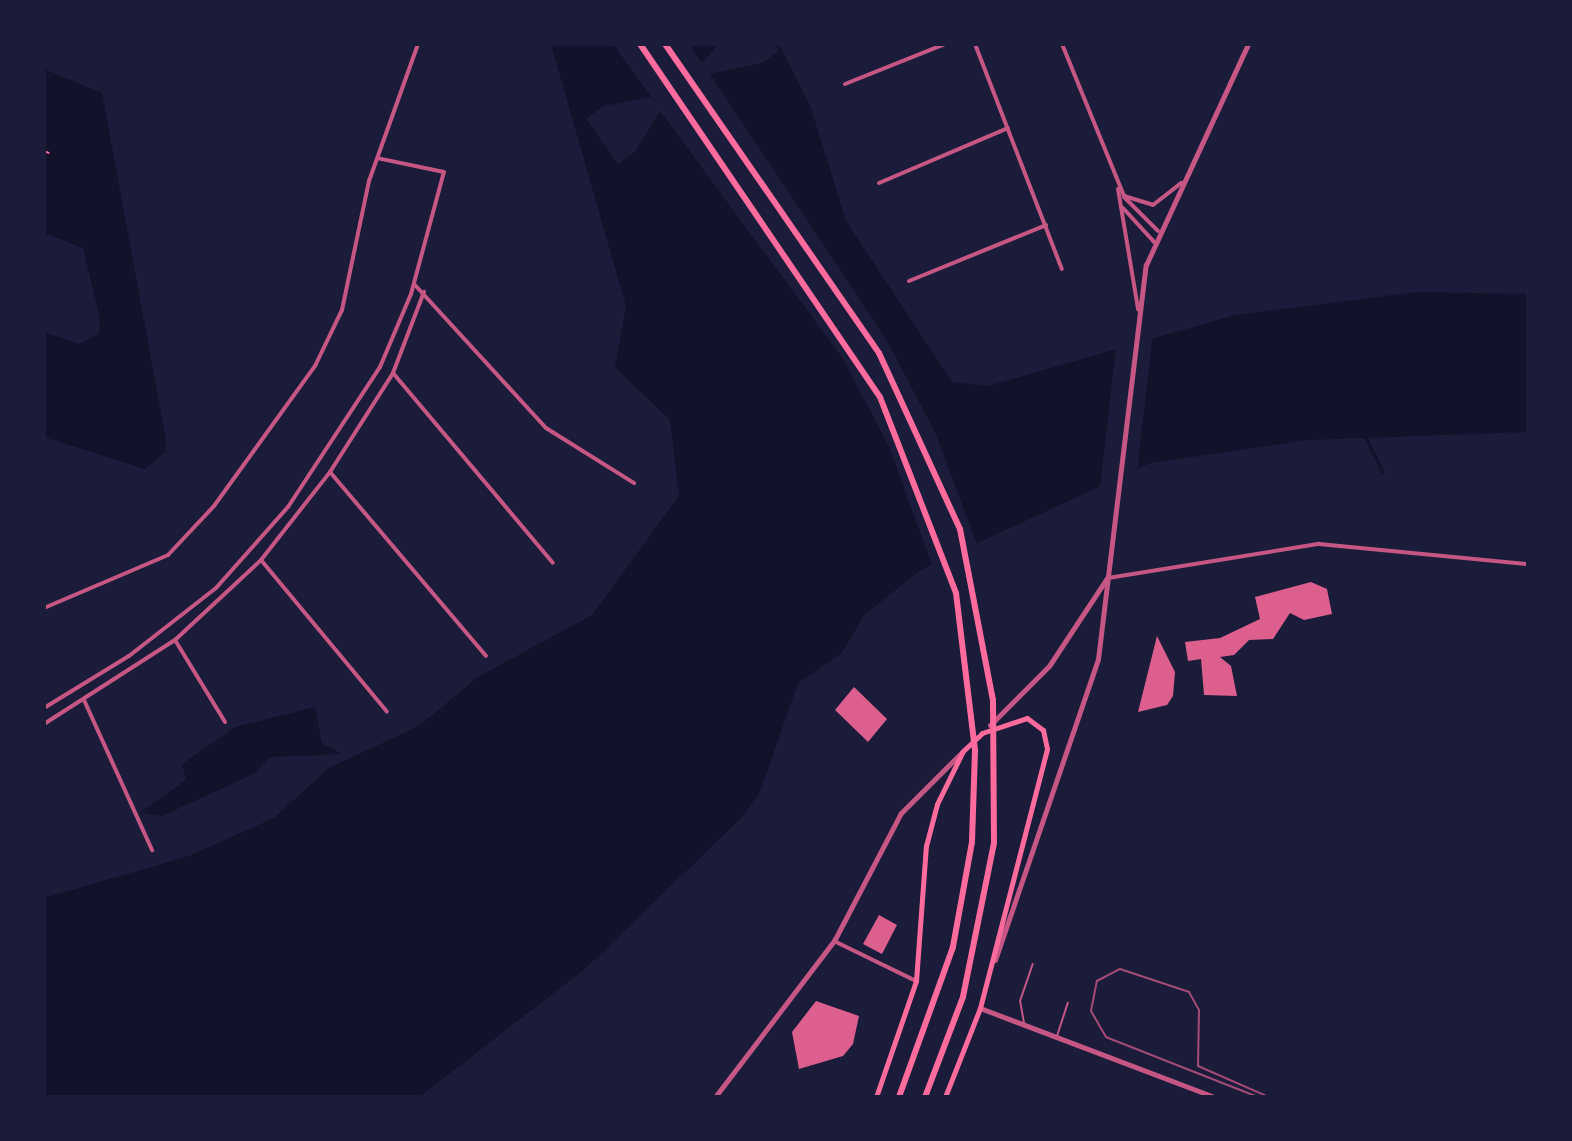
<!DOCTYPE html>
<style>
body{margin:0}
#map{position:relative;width:1572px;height:1141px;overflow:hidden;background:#1b1b3a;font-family:"Exo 2",sans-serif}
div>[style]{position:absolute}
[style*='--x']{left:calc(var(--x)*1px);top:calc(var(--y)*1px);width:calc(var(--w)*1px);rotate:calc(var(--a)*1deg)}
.water>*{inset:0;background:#12122b}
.pier>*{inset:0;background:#1b1b3a}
.stream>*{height:3px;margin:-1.5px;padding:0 1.5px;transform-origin:1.5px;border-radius:1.5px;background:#12122b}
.building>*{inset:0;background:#dd5f8e}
.path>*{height:2px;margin:-1px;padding:0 1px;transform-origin:1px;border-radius:1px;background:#ff6b9d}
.service>*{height:2px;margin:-1px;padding:0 1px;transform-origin:1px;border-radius:1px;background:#c65784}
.minor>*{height:4px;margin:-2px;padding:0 2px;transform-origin:2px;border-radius:2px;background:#c65784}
.tertiary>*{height:5px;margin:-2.5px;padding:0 2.5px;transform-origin:2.5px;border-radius:2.5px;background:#c65784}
.secondary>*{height:5px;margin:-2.5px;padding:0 2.5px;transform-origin:2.5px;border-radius:2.5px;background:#ff6b9d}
.primary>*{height:6px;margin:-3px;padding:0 3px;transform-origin:3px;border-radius:3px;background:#ff6b9d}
.tram>*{height:2px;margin:-1px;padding:0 1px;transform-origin:1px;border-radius:1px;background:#a44b75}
span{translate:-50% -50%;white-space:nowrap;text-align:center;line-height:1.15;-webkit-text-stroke:7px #1b1b3a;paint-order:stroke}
.frame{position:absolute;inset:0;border:46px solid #1b1b3a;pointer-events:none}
</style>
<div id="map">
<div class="water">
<div style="clip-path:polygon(551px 44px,779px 44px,811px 108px,846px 221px,952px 382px,988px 386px,1235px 315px,1417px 292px,1528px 294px,1528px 432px,1308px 440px,1150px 463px,922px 569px,864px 615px,842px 653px,798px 683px,760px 792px,741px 818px,586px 968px,419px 1097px,44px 1097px,44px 898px,189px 856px,274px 818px,329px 768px,419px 726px,478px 677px,592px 615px,679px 496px,670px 420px,615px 367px,626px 306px)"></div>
<div style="clip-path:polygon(44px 69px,102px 93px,166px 440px,165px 452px,145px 469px,44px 437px,44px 332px,79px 344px,99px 334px,100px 319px,83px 248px,44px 233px)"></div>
<div style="clip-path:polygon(315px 707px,322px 743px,341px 754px,270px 757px,253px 774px,162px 816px,140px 813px,186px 780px,182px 764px,235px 727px)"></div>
</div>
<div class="pier">
<div style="clip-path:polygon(613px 44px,689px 44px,702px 63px,719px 44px,775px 44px,779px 51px,762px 63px,710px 74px,886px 339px,935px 432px,978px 547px,933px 568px,889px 447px,843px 359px,660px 111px,635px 152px,618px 164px,586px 119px,603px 106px,651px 97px)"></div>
<div style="clip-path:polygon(1153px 333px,1137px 472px,1100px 488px,1116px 346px)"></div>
</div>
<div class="stream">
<div style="--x:1365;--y:437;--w:39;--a:63"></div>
</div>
<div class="building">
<div style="clip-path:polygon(1311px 582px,1327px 589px,1332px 614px,1304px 620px,1290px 613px,1273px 639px,1249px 640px,1234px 655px,1220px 657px,1231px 666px,1237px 696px,1204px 695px,1201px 659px,1188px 661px,1185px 642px,1220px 638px,1260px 619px,1255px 597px)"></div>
<div style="clip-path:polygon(1157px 636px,1175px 672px,1173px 696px,1167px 705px,1138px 712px)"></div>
<div style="clip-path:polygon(854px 687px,887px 719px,868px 742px,835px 710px)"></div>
<div style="clip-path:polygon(879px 915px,897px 925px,882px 954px,863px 944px)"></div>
<div style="clip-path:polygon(816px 1001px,859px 1016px,853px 1044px,843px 1056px,799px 1069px,792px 1032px)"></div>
</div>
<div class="path">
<div style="--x:44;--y:151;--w:5;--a:22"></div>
</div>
<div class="service">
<div style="--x:1024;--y:1023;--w:22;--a:-100"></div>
<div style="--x:1020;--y:1001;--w:39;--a:-71"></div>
<div style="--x:1057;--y:1036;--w:35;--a:-72"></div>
</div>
<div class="minor">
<div style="--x:975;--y:44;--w:241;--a:68.9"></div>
<div style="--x:1062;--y:44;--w:164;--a:67.8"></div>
<div style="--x:1124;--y:196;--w:30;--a:17"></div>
<div style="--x:1153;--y:205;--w:36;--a:-38"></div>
<div style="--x:845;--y:84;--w:108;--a:-21.8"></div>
<div style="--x:879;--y:183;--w:140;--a:-23.1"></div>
<div style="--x:1118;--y:189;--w:122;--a:80.5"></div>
<div style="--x:1124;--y:197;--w:48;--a:45"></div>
<div style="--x:1123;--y:208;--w:46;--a:47.6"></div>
<div style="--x:909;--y:281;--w:148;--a:-22.2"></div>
<div style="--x:414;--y:284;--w:195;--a:47.5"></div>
<div style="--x:546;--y:428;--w:104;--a:32"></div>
<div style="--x:393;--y:373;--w:248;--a:49.9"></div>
<div style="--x:330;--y:472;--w:241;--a:49.7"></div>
<div style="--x:261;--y:560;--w:197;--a:50.3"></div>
<div style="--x:1108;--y:578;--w:214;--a:-9.2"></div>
<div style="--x:1319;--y:544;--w:210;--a:5.5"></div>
<div style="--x:44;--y:608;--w:135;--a:-23.1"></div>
<div style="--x:168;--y:555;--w:67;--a:-46.8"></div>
<div style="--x:214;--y:506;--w:173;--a:-54.2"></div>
<div style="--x:315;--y:366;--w:62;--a:-64.3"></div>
<div style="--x:342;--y:310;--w:132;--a:-78.2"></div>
<div style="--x:369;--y:181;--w:145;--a:-70.3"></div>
<div style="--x:175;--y:640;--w:96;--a:58.6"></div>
<div style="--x:84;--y:700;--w:165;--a:65.6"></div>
<div style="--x:44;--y:708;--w:100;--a:-31.5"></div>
<div style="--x:129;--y:656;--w:110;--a:-38"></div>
<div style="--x:216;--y:588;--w:108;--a:-48.4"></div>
<div style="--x:288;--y:507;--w:168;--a:-56.7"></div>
<div style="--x:380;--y:367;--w:79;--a:-67"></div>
<div style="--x:411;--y:294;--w:126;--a:-74.9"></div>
<div style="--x:444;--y:172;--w:68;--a:-168.2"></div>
<div style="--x:44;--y:724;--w:156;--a:-32.7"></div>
<div style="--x:175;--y:640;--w:117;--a:-42.9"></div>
<div style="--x:261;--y:560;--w:112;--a:-51.9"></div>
<div style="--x:330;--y:472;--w:117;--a:-57.5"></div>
<div style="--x:393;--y:373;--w:87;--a:-69.1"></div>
<div style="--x:834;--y:941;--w:91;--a:26"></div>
</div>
<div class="tertiary">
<div style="--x:990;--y:725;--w:83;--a:-45"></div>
<div style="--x:1049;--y:666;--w:105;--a:-56.6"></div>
<div style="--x:995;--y:960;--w:318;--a:-71.1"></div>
<div style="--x:1098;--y:659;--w:397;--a:-83.1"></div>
<div style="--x:1146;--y:265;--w:243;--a:-65.2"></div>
<div style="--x:980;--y:1008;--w:250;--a:20.8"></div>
<div style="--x:715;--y:1097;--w:196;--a:-52.7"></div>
<div style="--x:834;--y:941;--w:144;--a:-62.4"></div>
<div style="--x:901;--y:813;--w:86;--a:-45"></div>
</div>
<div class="secondary">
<div style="--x:876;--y:1097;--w:123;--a:-71"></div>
<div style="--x:916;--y:981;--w:135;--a:-85.8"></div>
<div style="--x:926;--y:846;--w:43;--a:-75.3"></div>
<div style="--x:937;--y:804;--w:59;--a:-63.9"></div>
<div style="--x:963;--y:751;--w:26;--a:-43"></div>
<div style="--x:982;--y:733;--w:47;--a:-18.4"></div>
<div style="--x:1027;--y:718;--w:20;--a:37"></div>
<div style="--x:1043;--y:730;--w:19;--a:78"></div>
<div style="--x:1047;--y:749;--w:268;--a:104.5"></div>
<div style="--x:980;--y:1008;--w:96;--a:111.5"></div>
</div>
<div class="primary">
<div style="--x:640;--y:44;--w:427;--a:55.8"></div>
<div style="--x:880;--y:397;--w:210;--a:68.8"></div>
<div style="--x:956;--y:593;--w:159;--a:83.1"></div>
<div style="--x:975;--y:751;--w:91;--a:91.9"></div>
<div style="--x:972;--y:842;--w:107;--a:100.3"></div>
<div style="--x:953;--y:947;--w:159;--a:109.8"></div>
<div style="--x:665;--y:44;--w:376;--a:55.3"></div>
<div style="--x:879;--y:353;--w:194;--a:65.3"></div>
<div style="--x:960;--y:529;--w:174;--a:79.1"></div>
<div style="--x:993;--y:700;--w:143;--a:89.6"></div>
<div style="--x:994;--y:843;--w:157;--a:101.4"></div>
<div style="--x:963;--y:997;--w:107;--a:110.8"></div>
</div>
<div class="tram">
<div style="--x:1258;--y:1097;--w:163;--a:-158.5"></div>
<div style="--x:1106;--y:1037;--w:30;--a:-120"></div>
<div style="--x:1091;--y:1011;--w:31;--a:-79"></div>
<div style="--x:1097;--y:981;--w:26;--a:-28"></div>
<div style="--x:1120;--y:969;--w:73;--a:18.4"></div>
<div style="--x:1189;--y:992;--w:21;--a:61"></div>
<div style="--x:1199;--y:1010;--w:56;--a:91"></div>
<div style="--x:1198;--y:1066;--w:77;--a:23.6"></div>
</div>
<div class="frame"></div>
</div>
